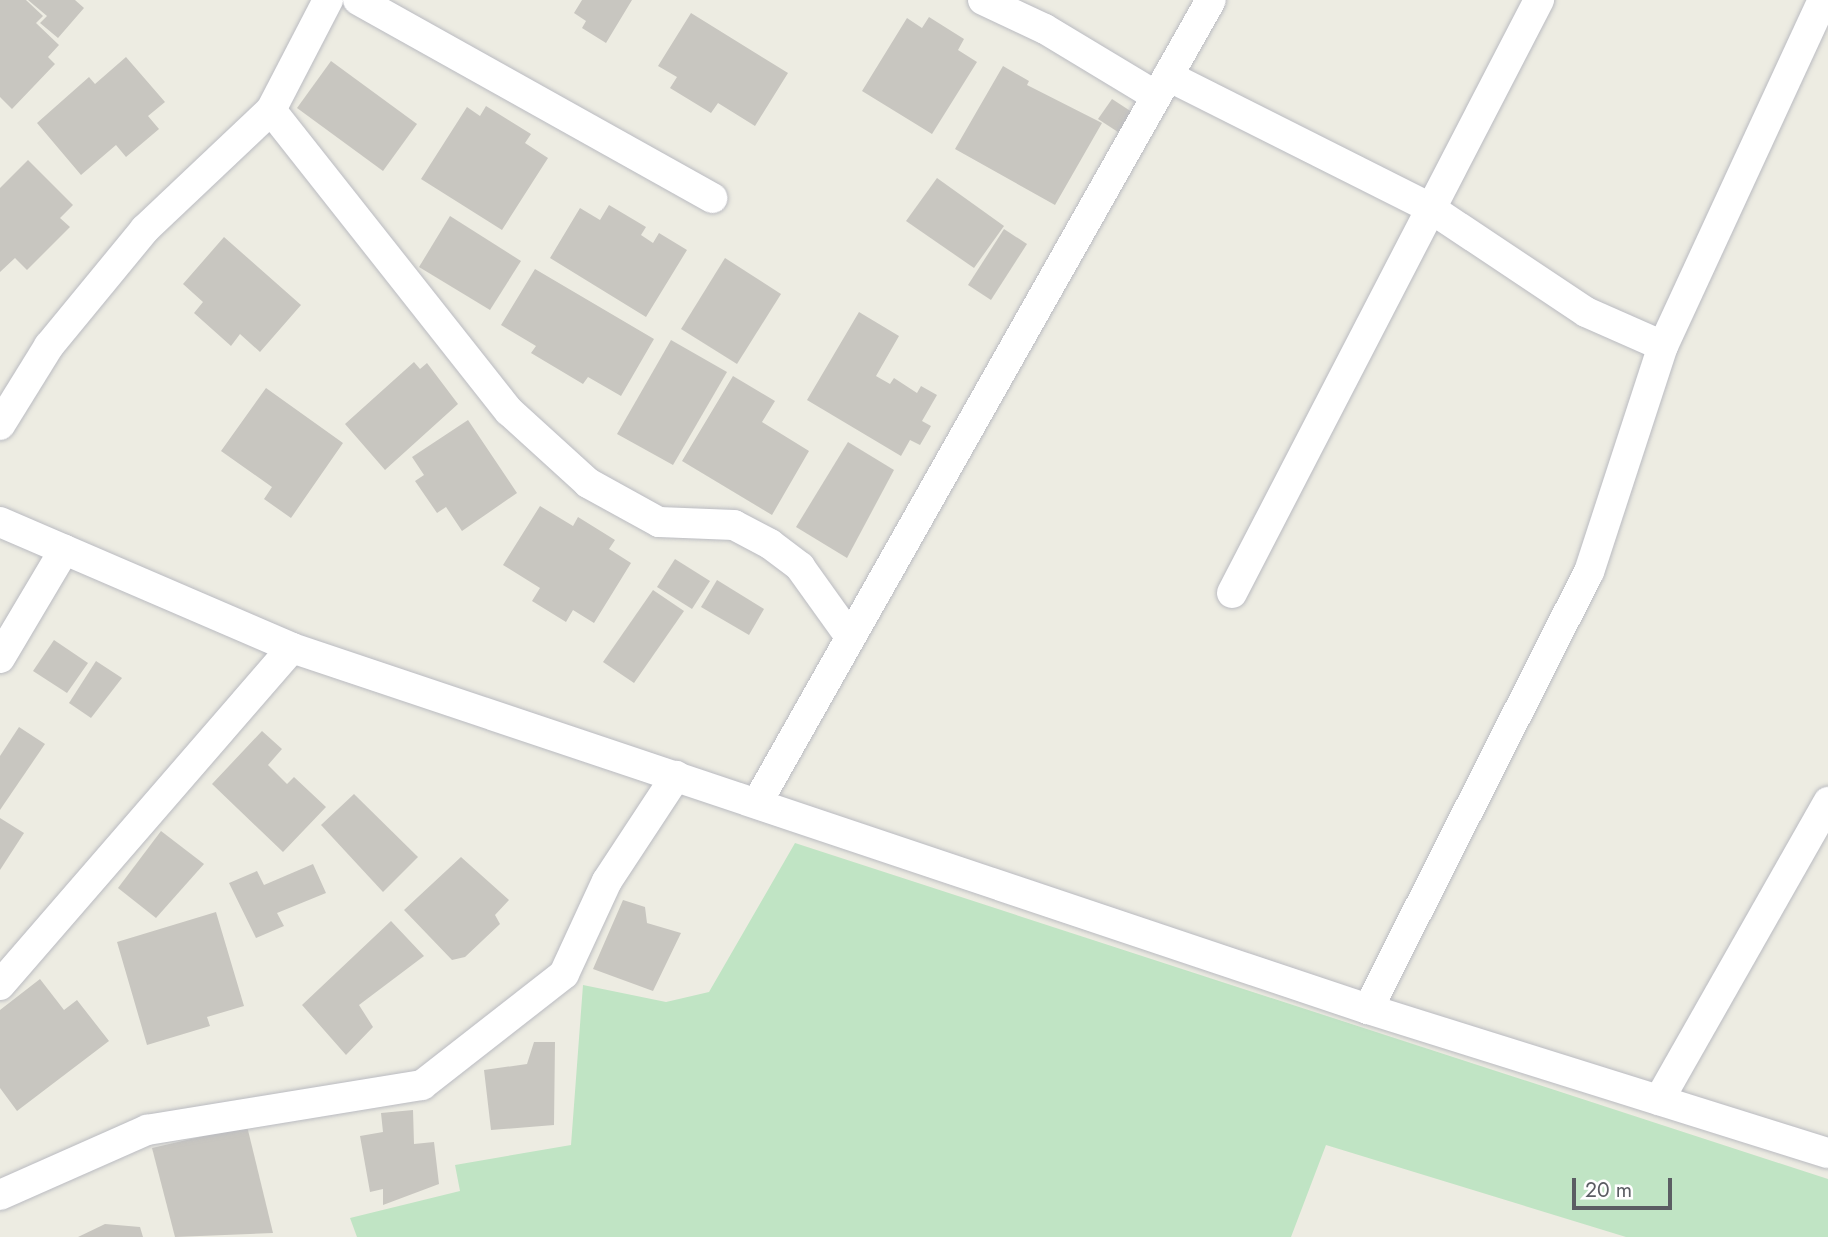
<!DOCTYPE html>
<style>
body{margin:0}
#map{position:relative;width:1828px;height:1237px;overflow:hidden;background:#edece2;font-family:Jost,sans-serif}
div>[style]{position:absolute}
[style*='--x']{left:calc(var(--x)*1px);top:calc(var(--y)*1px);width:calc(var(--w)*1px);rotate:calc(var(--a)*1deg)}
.green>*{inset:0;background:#c0e4c4}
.building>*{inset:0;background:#c8c6c0}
.roads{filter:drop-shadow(0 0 2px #babbc1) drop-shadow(0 0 2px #babbc1)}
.minor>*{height:30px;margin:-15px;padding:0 15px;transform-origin:15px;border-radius:15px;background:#fff}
span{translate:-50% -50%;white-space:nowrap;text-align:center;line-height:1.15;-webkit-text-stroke:5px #fff;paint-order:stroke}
.scale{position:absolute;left:1572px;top:1178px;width:100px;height:32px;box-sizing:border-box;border:4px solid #5b5d63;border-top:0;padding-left:9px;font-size:21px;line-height:24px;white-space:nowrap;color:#5b5d63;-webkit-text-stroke:5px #fff;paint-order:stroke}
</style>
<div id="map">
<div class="green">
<div style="clip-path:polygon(795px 843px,1828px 1179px,1828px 1237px,1626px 1237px,1326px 1145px,1291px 1237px,357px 1237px,350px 1218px,460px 1191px,455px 1165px,571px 1145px,583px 985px,666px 1002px,709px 992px)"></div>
</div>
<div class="building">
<div style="clip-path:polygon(0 0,26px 0,43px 16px,36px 23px,59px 45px,48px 57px,55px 64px,12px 109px,0 97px)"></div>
<div style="clip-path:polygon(28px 0,75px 0,84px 8px,58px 38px,40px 23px,47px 16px)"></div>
<div style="clip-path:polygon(582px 0,632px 0,606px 43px,582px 28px,586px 21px,574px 13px)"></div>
<div style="clip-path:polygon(691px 13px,788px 73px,755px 126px,718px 103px,711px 113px,670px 88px,677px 77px,658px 66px)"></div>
<div style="clip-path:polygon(929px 17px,964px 39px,958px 50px,977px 62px,932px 134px,862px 91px,907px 18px,922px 28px)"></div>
<div style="clip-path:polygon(126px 57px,165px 102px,148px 116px,159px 129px,126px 157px,116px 145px,81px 175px,37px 123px,89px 77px,95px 84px)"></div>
<div style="clip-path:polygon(331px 61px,417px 124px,383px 171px,297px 108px)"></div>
<div style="clip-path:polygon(1003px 66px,1029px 81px,1027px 85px,1102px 123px,1055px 205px,955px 149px)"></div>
<div style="clip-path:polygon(1112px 99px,1135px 114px,1121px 134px,1098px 119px)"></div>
<div style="clip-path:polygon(486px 106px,531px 134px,525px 143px,548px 158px,502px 230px,421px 179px,467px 107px,480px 116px)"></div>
<div style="clip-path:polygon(28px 160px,73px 205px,60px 218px,70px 227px,27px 270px,15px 258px,0 272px,0 188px)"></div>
<div style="clip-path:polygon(937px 178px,1004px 226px,974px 268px,906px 221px)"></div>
<div style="clip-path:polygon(609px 205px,646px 227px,641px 235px,653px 243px,659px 233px,687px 250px,646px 317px,550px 258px,580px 208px,600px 220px)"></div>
<div style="clip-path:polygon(450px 216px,521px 261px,490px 310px,419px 267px)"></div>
<div style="clip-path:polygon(1004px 229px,1027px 244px,991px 300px,968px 285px)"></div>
<div style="clip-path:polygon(224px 237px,301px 305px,260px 352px,240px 334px,231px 346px,194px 313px,203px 302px,183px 284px)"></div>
<div style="clip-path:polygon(725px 258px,781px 294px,737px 364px,681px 329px)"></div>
<div style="clip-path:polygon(535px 269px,654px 339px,621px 396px,588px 377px,583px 384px,531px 353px,536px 346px,501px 325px)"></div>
<div style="clip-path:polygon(859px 312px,899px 336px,876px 376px,890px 384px,894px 378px,917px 393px,921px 386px,937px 395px,922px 421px,931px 426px,920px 445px,910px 440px,901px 456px,807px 400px)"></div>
<div style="clip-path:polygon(671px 340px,727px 372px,673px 465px,617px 434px)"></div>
<div style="clip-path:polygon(414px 362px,420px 369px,427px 363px,458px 404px,385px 470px,345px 424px)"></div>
<div style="clip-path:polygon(733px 376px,775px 401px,762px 422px,809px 451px,772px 515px,682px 461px)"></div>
<div style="clip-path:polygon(266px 388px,343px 443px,291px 518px,264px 499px,272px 487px,221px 451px)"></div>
<div style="clip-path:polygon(468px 420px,517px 493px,462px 531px,446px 507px,437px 513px,415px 481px,424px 475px,412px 457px)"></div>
<div style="clip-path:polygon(848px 442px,894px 470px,847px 558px,796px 527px)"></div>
<div style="clip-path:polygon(540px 506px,573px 526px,578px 517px,615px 540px,609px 549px,631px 563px,594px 623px,573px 610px,566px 622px,532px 601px,540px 588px,503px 565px)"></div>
<div style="clip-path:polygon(675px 559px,710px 581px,692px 609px,657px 587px)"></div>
<div style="clip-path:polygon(717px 580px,764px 609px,749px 635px,701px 607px)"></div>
<div style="clip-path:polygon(653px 590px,684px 611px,634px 683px,603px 662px)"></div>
<div style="clip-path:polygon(54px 640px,88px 663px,67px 693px,33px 671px)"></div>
<div style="clip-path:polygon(96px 661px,122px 678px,91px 718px,69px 703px)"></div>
<div style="clip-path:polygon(19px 727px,45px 744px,0 810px,0 756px)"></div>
<div style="clip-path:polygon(262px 731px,282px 749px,268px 765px,287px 784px,294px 777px,326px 807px,283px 852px,212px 784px)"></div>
<div style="clip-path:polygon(354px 794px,418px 857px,383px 892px,321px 825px)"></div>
<div style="clip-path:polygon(0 818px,24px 833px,0 870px)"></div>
<div style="clip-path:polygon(161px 831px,204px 864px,156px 918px,118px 888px)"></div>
<div style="clip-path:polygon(461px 857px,509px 900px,495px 915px,500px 924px,465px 957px,452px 960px,404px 910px)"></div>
<div style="clip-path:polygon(313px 864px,326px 893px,277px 913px,284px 926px,256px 938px,229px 883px,257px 871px,264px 885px)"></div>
<div style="clip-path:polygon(623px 900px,645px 907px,647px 923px,681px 933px,653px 991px,593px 969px)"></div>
<div style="clip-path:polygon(216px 912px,244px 1006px,207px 1017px,210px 1026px,147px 1045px,117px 942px)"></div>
<div style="clip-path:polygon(391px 921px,424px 956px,359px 1005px,373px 1027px,346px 1055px,302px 1005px)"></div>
<div style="clip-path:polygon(40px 979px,64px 1010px,77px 1000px,109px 1041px,17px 1111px,0 1088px,0 1010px)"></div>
<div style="clip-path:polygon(534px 1042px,555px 1042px,554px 1125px,491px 1130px,484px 1070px,527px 1064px)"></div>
<div style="clip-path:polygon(413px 1110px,414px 1144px,434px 1142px,439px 1184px,383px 1205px,383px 1189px,370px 1192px,360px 1136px,383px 1132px,381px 1113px)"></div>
<div style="clip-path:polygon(247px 1126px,273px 1233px,175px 1237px,152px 1148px)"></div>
<div style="clip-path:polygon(105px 1224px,140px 1227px,143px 1237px,78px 1237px)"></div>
</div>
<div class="roads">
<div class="minor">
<div style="--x:328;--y:0;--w:124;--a:117.4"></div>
<div style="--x:271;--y:110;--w:384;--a:51.7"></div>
<div style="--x:509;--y:411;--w:107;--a:42.3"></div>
<div style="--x:588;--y:483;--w:81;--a:28.8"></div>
<div style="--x:659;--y:522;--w:75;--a:2.3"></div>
<div style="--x:734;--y:525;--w:41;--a:27.8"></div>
<div style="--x:770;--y:544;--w:38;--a:37"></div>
<div style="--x:800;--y:567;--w:82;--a:54.4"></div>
<div style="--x:358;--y:0;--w:406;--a:29.2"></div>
<div style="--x:983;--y:0;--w:68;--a:25.1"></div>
<div style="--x:1045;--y:29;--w:130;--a:31.1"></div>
<div style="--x:1168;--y:76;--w:293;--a:26.7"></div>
<div style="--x:1430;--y:208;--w:187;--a:33.7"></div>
<div style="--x:1586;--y:312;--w:84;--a:23.8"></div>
<div style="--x:0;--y:425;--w:93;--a:-58.2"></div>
<div style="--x:49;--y:346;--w:151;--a:-50.6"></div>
<div style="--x:145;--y:229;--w:173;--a:-43.4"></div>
<div style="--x:0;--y:522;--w:318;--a:23.3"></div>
<div style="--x:292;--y:648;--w:1135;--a:18.55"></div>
<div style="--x:1368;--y:1009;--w:482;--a:17.4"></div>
<div style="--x:1232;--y:593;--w:668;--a:-62.63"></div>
<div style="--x:0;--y:658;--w:126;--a:-59.3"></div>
<div style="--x:757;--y:803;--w:922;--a:-60.52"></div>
<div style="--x:0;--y:985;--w:446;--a:-49.1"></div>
<div style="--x:1368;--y:1009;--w:490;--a:-63.2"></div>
<div style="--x:1589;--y:572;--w:238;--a:-71.9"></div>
<div style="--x:1663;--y:346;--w:381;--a:-65.2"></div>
<div style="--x:1659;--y:1100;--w:343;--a:-60.4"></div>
<div style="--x:0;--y:1195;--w:161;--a:-23.9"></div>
<div style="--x:147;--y:1130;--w:279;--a:-9.3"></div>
<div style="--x:422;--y:1085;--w:180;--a:-38"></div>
<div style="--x:564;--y:974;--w:102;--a:-65.2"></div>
<div style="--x:607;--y:881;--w:126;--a:-56.7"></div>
</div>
</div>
<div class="scale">20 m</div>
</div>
